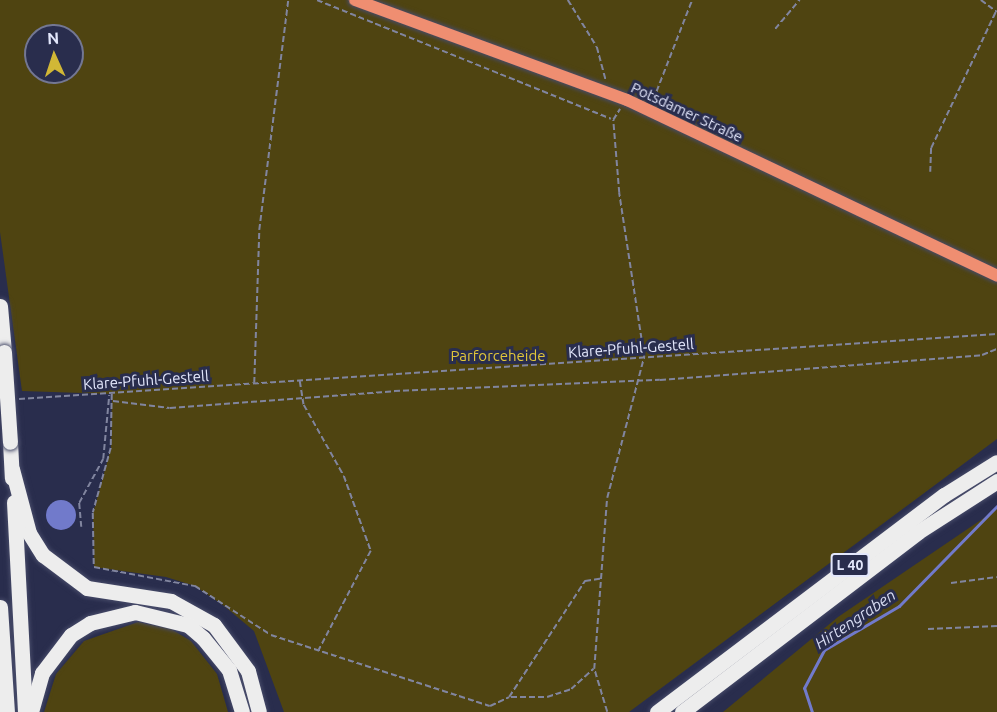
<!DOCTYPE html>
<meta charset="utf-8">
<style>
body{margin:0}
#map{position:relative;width:997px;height:712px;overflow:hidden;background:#292d4d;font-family:Ubuntu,sans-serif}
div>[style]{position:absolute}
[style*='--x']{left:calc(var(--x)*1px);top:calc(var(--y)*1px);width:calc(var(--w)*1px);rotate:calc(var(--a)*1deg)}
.green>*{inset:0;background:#4f4411}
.water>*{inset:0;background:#717acb}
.round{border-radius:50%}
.stream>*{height:3px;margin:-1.5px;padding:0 1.5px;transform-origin:1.5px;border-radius:1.5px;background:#717acb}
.path>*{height:1.5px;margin-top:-0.75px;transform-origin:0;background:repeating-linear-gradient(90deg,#81859f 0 6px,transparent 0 9px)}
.roads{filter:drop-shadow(0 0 2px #474b69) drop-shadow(0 0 2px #474b69)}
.secondary>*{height:12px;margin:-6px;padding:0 6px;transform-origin:6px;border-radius:6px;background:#ef8e71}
.highway>*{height:15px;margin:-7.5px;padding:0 7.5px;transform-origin:7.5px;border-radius:7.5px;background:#ededed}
.bridges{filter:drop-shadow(0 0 2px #474b69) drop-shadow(0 0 2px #474b69)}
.highway-bridge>*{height:15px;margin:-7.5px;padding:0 7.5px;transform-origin:7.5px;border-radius:7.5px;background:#ededed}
span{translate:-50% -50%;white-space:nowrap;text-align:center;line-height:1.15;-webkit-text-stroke:6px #292d4d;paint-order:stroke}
.shield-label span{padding:2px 4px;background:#292d4d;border:2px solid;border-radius:4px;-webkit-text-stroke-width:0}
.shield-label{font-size:14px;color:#e3e7fc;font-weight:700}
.street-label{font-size:15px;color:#e3e7fc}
.park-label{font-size:15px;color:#e1c639}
.water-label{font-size:16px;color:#d7dbf1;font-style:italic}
.north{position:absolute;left:24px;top:24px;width:60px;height:60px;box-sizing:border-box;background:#292d4d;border:2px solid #737793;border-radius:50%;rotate:357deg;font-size:16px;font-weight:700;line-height:24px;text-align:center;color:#e3e7fc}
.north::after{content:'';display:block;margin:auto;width:21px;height:27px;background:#d1b736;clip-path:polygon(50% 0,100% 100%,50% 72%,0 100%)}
</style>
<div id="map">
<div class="green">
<div style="clip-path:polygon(evenodd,0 0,997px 0,997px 439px,629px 712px,284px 712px,254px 631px,223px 605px,195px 586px,166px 577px,94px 567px,93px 513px,111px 448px,112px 394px,22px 391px,0 232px,0 0,36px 36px,72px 36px,72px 72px,36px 72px,36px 36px)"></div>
<div style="clip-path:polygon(997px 509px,997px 712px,723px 712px,838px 617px)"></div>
<div style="clip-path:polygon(138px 622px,171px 629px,191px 641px,217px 674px,228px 712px,44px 712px,56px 674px,84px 641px)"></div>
</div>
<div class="water">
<div class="round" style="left:46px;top:500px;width:30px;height:30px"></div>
</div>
<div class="stream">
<div style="--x:812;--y:712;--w:25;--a:-108"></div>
<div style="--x:804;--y:688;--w:43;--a:-62.2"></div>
<div style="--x:824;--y:650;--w:87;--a:-30.4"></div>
<div style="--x:899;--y:606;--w:140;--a:-45.6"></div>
</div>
<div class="path">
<div style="--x:317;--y:0;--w:317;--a:22"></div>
<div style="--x:568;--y:0;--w:55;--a:58.3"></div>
<div style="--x:597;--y:47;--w:34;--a:75"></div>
<div style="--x:981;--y:0;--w:20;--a:37"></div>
<div style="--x:775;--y:29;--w:38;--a:-50"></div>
<div style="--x:653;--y:100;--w:107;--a:-68.7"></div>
<div style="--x:930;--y:172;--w:24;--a:-88"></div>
<div style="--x:931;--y:148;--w:152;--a:-64.6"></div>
<div style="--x:300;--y:381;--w:24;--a:81"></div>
<div style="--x:304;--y:405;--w:81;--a:60.6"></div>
<div style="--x:344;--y:476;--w:80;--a:70.2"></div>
<div style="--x:371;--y:551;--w:112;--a:117.7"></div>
<div style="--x:254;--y:383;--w:153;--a:-88.1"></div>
<div style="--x:259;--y:230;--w:232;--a:-82.8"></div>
<div style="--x:112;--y:394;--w:54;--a:91.1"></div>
<div style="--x:111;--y:448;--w:67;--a:105.5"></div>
<div style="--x:93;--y:513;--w:54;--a:88.9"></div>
<div style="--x:94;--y:567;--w:103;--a:10.7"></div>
<div style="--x:195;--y:586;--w:90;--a:32.8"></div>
<div style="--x:271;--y:635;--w:230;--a:18"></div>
<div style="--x:490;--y:706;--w:21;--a:-25"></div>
<div style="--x:509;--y:697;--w:139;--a:-56.8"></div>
<div style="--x:585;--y:581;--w:18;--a:-9"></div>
<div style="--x:19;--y:399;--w:980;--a:-3.8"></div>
<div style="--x:113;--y:401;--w:57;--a:7"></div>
<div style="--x:170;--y:408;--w:225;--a:-4.3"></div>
<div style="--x:394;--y:391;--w:266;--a:-2.4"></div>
<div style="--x:660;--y:380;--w:323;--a:-4.4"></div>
<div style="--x:982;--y:355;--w:16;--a:-22"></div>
<div style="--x:81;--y:527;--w:24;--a:-95"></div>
<div style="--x:79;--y:503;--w:50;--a:-61.4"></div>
<div style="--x:103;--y:459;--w:64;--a:-84.6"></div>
<div style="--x:951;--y:583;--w:46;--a:-7.4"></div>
<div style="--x:928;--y:629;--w:69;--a:-2.5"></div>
<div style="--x:511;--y:697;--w:36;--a:0"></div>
<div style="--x:547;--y:697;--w:25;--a:-18"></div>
<div style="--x:571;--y:689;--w:30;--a:-42"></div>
<div style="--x:607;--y:712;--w:45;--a:-106.8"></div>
<div style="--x:594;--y:669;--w:171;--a:-85.7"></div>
<div style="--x:607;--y:498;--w:146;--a:-75.3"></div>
<div style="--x:644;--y:357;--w:166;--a:-98.7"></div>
<div style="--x:619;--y:193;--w:73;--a:-94.7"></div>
<div style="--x:613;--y:120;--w:13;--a:-58"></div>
</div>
<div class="roads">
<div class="secondary">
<div style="--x:355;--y:0;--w:290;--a:20.2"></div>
<div style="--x:627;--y:100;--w:410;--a:25.4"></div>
</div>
<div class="highway">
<div style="--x:0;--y:306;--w:46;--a:85"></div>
<div style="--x:10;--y:442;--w:36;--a:87"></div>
<div style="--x:12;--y:469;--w:66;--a:75.1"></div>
<div style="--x:29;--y:533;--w:26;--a:58"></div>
<div style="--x:43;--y:555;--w:55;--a:36.9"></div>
<div style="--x:87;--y:588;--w:85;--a:8.8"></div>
<div style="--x:171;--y:601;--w:49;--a:29.2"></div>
<div style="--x:214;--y:625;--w:57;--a:53.5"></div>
<div style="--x:248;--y:671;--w:42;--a:75"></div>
<div style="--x:14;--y:502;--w:210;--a:87"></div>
<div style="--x:0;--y:607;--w:105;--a:86.2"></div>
<div style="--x:31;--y:712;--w:41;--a:-74.2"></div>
<div style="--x:42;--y:673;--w:48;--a:-52.7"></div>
<div style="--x:71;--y:635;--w:22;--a:-32"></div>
<div style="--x:90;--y:623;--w:46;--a:-13.7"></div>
<div style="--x:135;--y:612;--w:55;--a:13.8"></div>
<div style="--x:188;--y:625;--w:20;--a:41"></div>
<div style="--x:203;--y:638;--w:41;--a:50.9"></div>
<div style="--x:229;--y:670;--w:44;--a:72.8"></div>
<div style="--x:657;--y:712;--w:360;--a:-37.1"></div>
<div style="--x:944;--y:495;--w:62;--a:-31.9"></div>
<div style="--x:682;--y:712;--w:297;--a:-37.3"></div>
<div style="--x:918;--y:532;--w:94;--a:-32.8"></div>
</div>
</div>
<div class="bridges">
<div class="highway-bridge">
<div style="--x:4;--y:352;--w:90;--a:86.2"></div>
</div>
</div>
<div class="shield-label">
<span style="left:850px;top:565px">L 40</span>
</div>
<div class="street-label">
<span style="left:687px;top:112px;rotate:25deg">Potsdamer Straße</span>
<span style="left:631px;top:348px;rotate:-4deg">Klare-Pfuhl-Gestell</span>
<span style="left:146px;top:380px;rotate:-4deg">Klare-Pfuhl-Gestell</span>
</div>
<div class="park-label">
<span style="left:498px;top:356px">Parforceheide</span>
</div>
<div class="water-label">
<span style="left:855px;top:619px;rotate:-34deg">Hirtengraben</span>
</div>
<div class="north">N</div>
</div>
